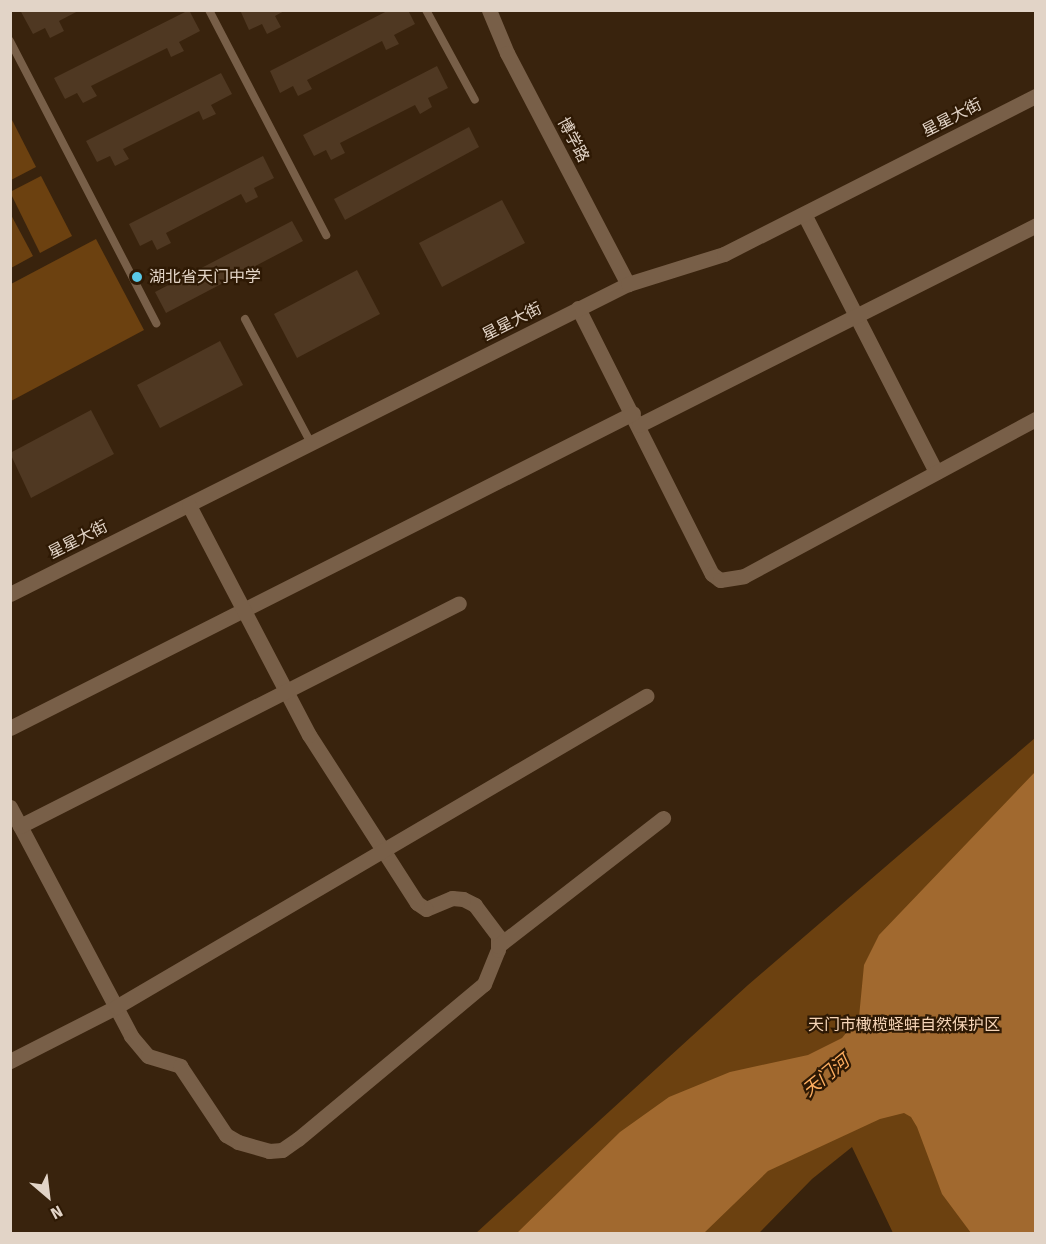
<!DOCTYPE html>
<meta charset="utf-8">
<style>
body{margin:0}
#map{position:relative;width:1046px;height:1244px;overflow:hidden;background:#39230d;font-family:"Fira Sans","Noto Sans SC",sans-serif}
div>[style]{position:absolute}
[style*='--x']{left:calc(var(--x)*1px);top:calc(var(--y)*1px);width:calc(var(--w)*1px);rotate:calc(var(--a)*1deg)}
.green>*{inset:0;background:#6c4110}
.water>*{inset:0;background:#a1692f}
.building>*{inset:0;background:#4f3822}
.service>*{height:8px;margin:-4px;padding:0 4px;transform-origin:4px;border-radius:4px;background:#785f48}
.minor>*{height:15px;margin:-7.5px;padding:0 7.5px;transform-origin:7.5px;border-radius:7.5px;background:#785f48}
.dots>*{width:16px;height:16px;translate:-50% -50%;box-sizing:border-box;border:3px solid #2e1904;border-radius:50%}
span{translate:-50% -50%;white-space:nowrap;text-align:center;line-height:1.15;-webkit-text-stroke:4.5px #2e1904;paint-order:stroke}
.street-label{font-size:16px;color:#e2d4c7}
.poi-label{font-size:16px;color:#e2d4c7}
.left{translate:0 -50%;text-align:left}
.park-label{font-size:16px;color:#f6d5b8}
.water-label{font-size:18px;color:#feae60;font-style:italic}
.frame{position:absolute;inset:0;border:12px solid #e2d4c7;pointer-events:none}
.north{position:absolute;left:18px;top:1166px;width:60px;height:60px;-webkit-text-stroke:4px #2e1904;paint-order:stroke;rotate:152deg;font-size:16px;font-weight:700;line-height:24px;text-align:center;color:#e2d4c7}
.north::after{content:'';display:block;margin:auto;width:21px;height:27px;background:#e2d4c7;clip-path:polygon(50% 0,100% 100%,50% 72%,0 100%)}
</style>
<div id="map">
<div class="green">
<div style="clip-path:polygon(11px 118px,36px 167px,11px 180px,10px 180px)"></div>
<div style="clip-path:polygon(41px 176px,72px 236px,40px 253px,10px 192px)"></div>
<div style="clip-path:polygon(10px 213px,33px 256px,11px 268px,10px 268px)"></div>
<div style="clip-path:polygon(96px 239px,144px 330px,11px 401px,11px 284px)"></div>
<div style="clip-path:polygon(1035px 738px,1035px 1233px,893px 1233px,852px 1147px,812px 1179px,759px 1233px,475px 1234px,748px 985px)"></div>
</div>
<div class="water">
<div style="clip-path:polygon(1035px 772px,1035px 1233px,971px 1233px,942px 1194px,917px 1127px,911px 1117px,904px 1113px,880px 1119px,768px 1171px,704px 1233px,517px 1233px,620px 1132px,669px 1097px,730px 1072px,808px 1055px,842px 1038px,859px 1017px,864px 965px,879px 935px)"></div>
</div>
<div class="building">
<div style="clip-path:polygon(20px 10px,80px 10px,59px 21px,64px 31px,50px 38px,45px 28px,33px 34px)"></div>
<div style="clip-path:polygon(189px 10px,200px 31px,179px 42px,184px 51px,171px 57px,167px 48px,91px 86px,97px 96px,83px 103px,77px 93px,65px 99px,54px 78px)"></div>
<div style="clip-path:polygon(240px 10px,286px 10px,275px 16px,281px 27px,267px 34px,262px 24px,249px 30px)"></div>
<div style="clip-path:polygon(389px 10px,408px 10px,415px 24px,394px 35px,399px 44px,386px 50px,382px 41px,307px 80px,312px 89px,298px 96px,293px 86px,280px 93px,270px 71px)"></div>
<div style="clip-path:polygon(437px 66px,448px 88px,428px 98px,432px 107px,420px 114px,415px 105px,340px 143px,345px 153px,331px 160px,326px 150px,314px 156px,303px 135px)"></div>
<div style="clip-path:polygon(221px 73px,232px 94px,211px 105px,216px 114px,203px 120px,199px 111px,123px 149px,129px 159px,115px 166px,110px 156px,97px 162px,86px 141px)"></div>
<div style="clip-path:polygon(469px 127px,479px 147px,345px 220px,334px 199px)"></div>
<div style="clip-path:polygon(263px 156px,274px 178px,254px 188px,258px 197px,246px 203px,241px 194px,166px 233px,171px 243px,157px 250px,152px 240px,140px 246px,129px 224px)"></div>
<div style="clip-path:polygon(502px 200px,525px 243px,442px 287px,419px 243px)"></div>
<div style="clip-path:polygon(292px 221px,303px 241px,166px 313px,155px 292px)"></div>
<div style="clip-path:polygon(357px 270px,380px 314px,297px 358px,274px 314px)"></div>
<div style="clip-path:polygon(220px 341px,243px 385px,160px 428px,137px 385px)"></div>
<div style="clip-path:polygon(91px 410px,114px 454px,31px 498px,10px 453px)"></div>
</div>
<div class="service">
<div style="--x:209;--y:10;--w:254;--a:62.5"></div>
<div style="--x:426;--y:10;--w:102;--a:61.4"></div>
<div style="--x:10;--y:41;--w:318;--a:62.6"></div>
<div style="--x:245;--y:319;--w:140;--a:62"></div>
</div>
<div class="minor">
<div style="--x:489;--y:10;--w:47;--a:67.3"></div>
<div style="--x:507;--y:53;--w:261;--a:62.4"></div>
<div style="--x:804;--y:214;--w:290;--a:62.9"></div>
<div style="--x:578;--y:308;--w:298;--a:63.3"></div>
<div style="--x:712;--y:574;--w:10;--a:37"></div>
<div style="--x:720;--y:580;--w:24;--a:-9"></div>
<div style="--x:744;--y:576;--w:332;--a:-28.3"></div>
<div style="--x:639;--y:425;--w:445;--a:-26.7"></div>
<div style="--x:10;--y:594;--w:691;--a:-26.64"></div>
<div style="--x:628;--y:284;--w:101;--a:-17.4"></div>
<div style="--x:724;--y:254;--w:350;--a:-26.9"></div>
<div style="--x:10;--y:728;--w:698;--a:-26.82"></div>
<div style="--x:10;--y:807;--w:259;--a:62.1"></div>
<div style="--x:131;--y:1036;--w:26;--a:50"></div>
<div style="--x:148;--y:1056;--w:34;--a:17"></div>
<div style="--x:180;--y:1066;--w:83;--a:56.3"></div>
<div style="--x:226;--y:1135;--w:14;--a:30"></div>
<div style="--x:238;--y:1142;--w:32;--a:16"></div>
<div style="--x:269;--y:1151;--w:13;--a:-4"></div>
<div style="--x:282;--y:1150;--w:19;--a:-35"></div>
<div style="--x:298;--y:1139;--w:242;--a:-39.8"></div>
<div style="--x:484;--y:984;--w:37;--a:-68"></div>
<div style="--x:498;--y:950;--w:14;--a:-90"></div>
<div style="--x:498;--y:936;--w:39;--a:-127"></div>
<div style="--x:475;--y:905;--w:13;--a:-153"></div>
<div style="--x:463;--y:899;--w:11;--a:-175"></div>
<div style="--x:452;--y:898;--w:28;--a:157"></div>
<div style="--x:426;--y:909;--w:11;--a:-146"></div>
<div style="--x:417;--y:903;--w:200;--a:-122.7"></div>
<div style="--x:309;--y:735;--w:259;--a:-117.6"></div>
<div style="--x:20;--y:826;--w:492;--a:-26.9"></div>
<div style="--x:498;--y:946;--w:209;--a:-37.8"></div>
<div style="--x:10;--y:1061;--w:119;--a:-27"></div>
<div style="--x:116;--y:1007;--w:615;--a:-30.4"></div>
</div>
<div class="dots">
<div style="left:137px;top:277px;background:#5ac8e6"></div>
</div>
<div class="street-label">
<span style="left:952px;top:118px;rotate:-27deg">星星大街</span>
<span style="left:573px;top:140px;rotate:62deg">博学路</span>
<span style="left:512px;top:322px;rotate:-27deg">星星大街</span>
<span style="left:78px;top:540px;rotate:-27deg">星星大街</span>
</div>
<div class="poi-label">
<span class="left" style="left:149px;top:277px">湖北省天门中学</span>
</div>
<div class="park-label">
<span style="left:904px;top:1025px">天门市橄榄蛏蚌自然保护区</span>
</div>
<div class="water-label">
<span style="left:826px;top:1076px;rotate:-39deg">天门河</span>
</div>
<div class="frame"></div>
<div class="north">N</div>
</div>
